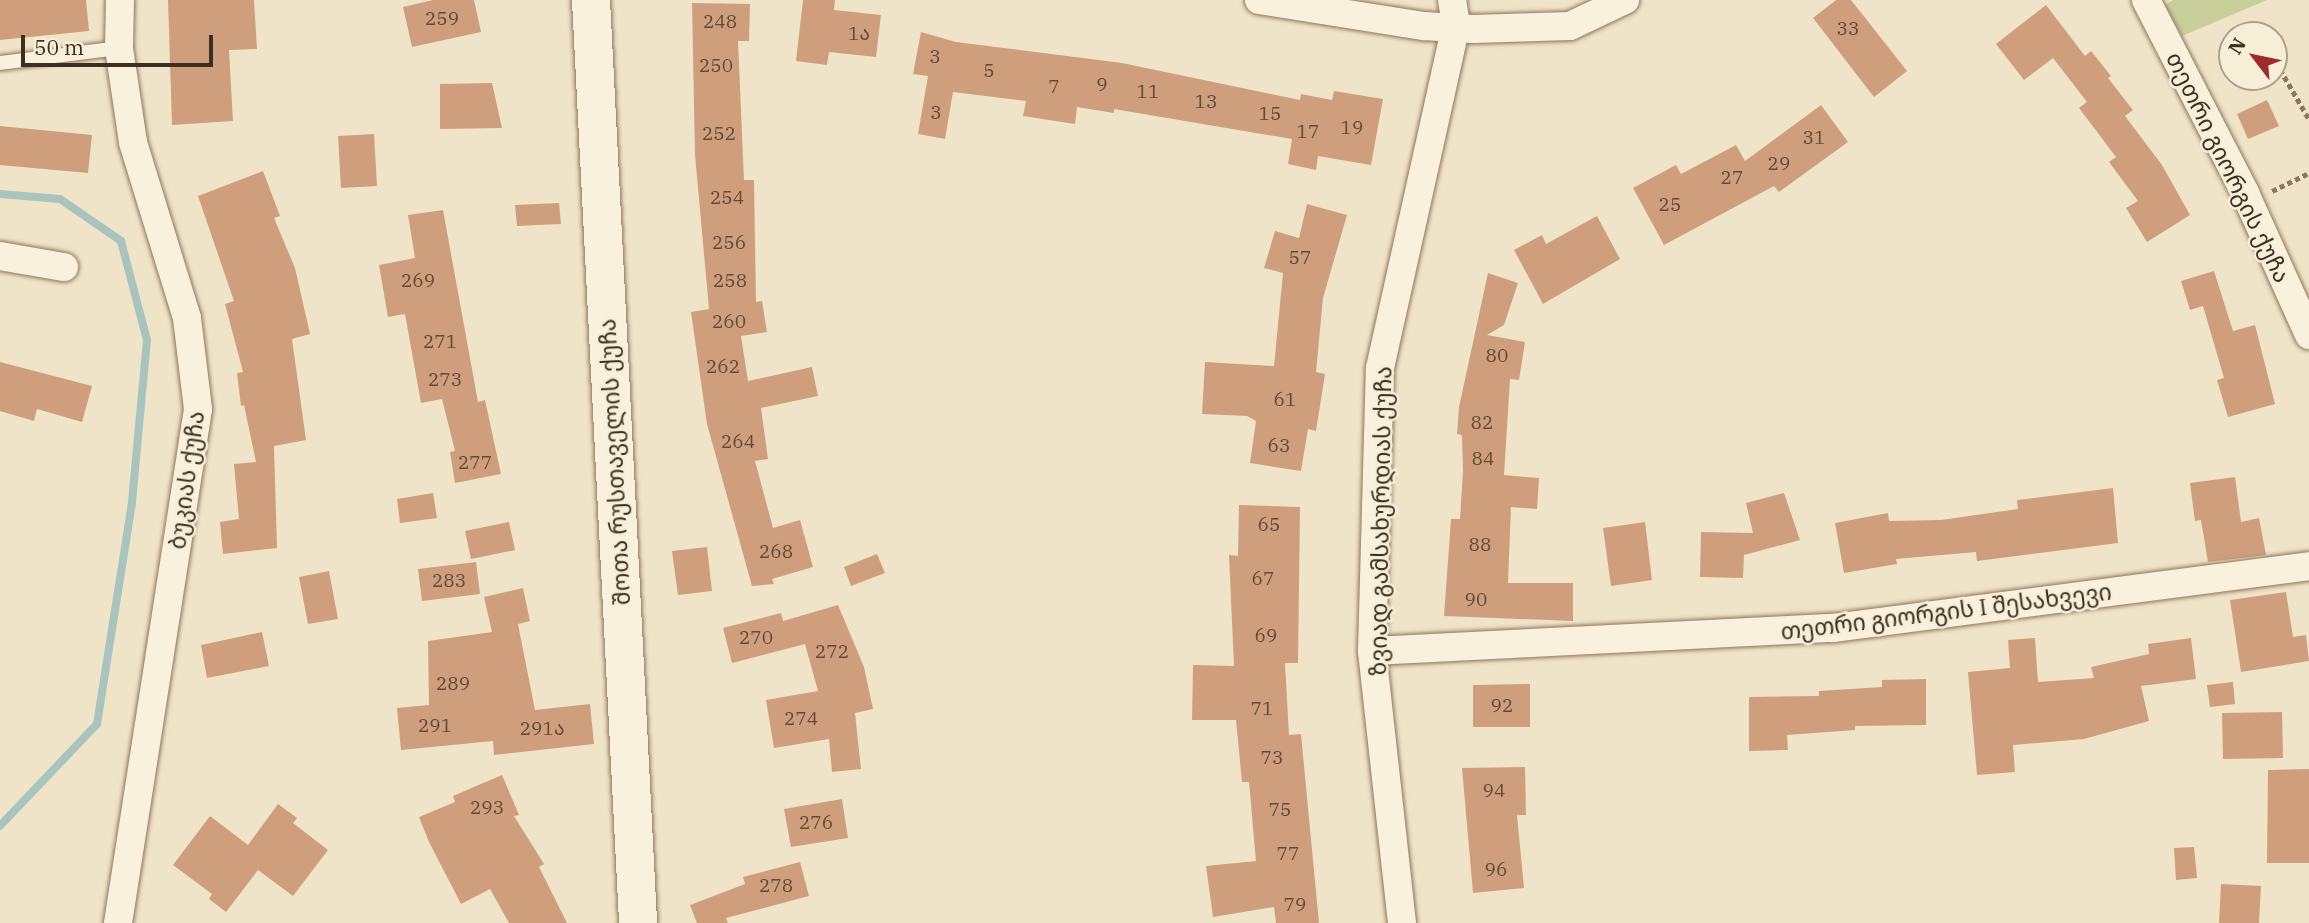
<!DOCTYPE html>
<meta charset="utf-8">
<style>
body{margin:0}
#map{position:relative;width:2309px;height:923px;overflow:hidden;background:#f0e4c8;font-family:"IBM Plex Serif","Noto Sans Georgian",serif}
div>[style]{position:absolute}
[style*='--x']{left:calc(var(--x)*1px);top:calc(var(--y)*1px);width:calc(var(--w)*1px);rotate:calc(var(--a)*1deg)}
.green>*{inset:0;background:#c9cf9b}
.stream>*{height:8px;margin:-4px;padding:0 4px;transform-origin:4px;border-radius:4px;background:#a9c4bc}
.building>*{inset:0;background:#cf9f7d}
.path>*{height:4.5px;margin-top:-2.25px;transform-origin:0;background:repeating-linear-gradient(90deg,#8d765c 0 5px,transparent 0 8.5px)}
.roads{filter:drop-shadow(0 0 2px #8d765c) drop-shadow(0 0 2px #8d765c)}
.lane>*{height:14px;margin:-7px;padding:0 7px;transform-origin:7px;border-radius:7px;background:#faf1dc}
.street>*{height:28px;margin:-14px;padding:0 14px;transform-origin:14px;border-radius:14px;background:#faf1dc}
.secondary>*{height:38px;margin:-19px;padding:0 19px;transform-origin:19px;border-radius:19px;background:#faf1dc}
span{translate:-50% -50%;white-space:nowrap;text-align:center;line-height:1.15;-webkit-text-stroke:5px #f7eed8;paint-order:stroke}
.number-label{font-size:19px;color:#624a37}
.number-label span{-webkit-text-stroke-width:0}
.street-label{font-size:23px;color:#3d2e20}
.north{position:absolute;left:2218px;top:21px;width:70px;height:70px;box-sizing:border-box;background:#f7eed8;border:2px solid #ada18e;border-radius:50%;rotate:302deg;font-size:19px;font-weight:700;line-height:28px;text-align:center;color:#3d2e20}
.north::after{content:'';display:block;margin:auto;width:24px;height:32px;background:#9e2a2b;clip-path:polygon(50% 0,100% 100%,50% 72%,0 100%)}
.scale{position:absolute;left:21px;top:35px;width:192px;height:32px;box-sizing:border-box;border:4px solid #3d2e20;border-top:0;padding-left:9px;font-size:21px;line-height:24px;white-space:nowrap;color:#3d2e20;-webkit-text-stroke:5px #f7eed8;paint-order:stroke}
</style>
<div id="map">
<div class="green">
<div style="clip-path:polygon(2173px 0,2267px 0,2182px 36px,2165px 5px)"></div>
</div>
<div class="stream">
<div style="--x:0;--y:194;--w:60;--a:4.8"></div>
<div style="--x:60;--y:199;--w:74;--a:34.5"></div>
<div style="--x:121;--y:241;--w:102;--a:75.3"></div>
<div style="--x:147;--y:340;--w:164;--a:95.3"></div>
<div style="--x:132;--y:503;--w:224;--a:99"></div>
<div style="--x:97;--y:724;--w:141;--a:133.6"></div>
</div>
<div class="building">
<div style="clip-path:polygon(0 0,86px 0,89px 31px,0 40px)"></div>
<div style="clip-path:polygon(168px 0,254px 0,257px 49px,229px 50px,233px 121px,172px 125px)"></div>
<div style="clip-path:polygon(433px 0,474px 0,481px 32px,412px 47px,403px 7px)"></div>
<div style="clip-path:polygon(803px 0,835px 0,834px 10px,881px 15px,876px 57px,829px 52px,827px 65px,796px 61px)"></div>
<div style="clip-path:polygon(1836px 0,1851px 0,1907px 71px,1874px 97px,1813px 18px)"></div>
<div style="clip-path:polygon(692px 3px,750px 4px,749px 41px,738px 41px,744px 180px,754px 180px,756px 302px,762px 301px,767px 332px,741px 336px,748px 381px,812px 367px,818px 396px,761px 408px,768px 459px,755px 461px,773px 528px,800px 520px,813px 567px,772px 579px,774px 584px,752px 586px,707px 424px,691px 312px,709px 309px,695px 155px)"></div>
<div style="clip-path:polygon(2046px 5px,2085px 56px,2091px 51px,2111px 76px,2108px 78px,2133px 110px,2125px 116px,2162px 165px,2190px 215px,2147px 242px,2126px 208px,2138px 201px,2109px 162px,2116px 157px,2079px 108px,2087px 102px,2053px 58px,2024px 80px,1996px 44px)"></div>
<div style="clip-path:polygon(921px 32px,956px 42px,1122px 63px,1300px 100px,1301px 94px,1332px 100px,1334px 91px,1383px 99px,1371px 165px,1318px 156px,1316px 170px,1288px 164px,1292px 139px,1114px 109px,1114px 113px,1077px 107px,1075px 124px,1023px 116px,1026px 101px,953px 92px,945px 139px,918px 134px,928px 76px,913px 74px)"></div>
<div style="clip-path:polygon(492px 83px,502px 128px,440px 129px,440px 84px)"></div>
<div style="clip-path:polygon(2267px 100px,2279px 126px,2248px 139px,2237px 114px)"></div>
<div style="clip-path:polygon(1821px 105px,1848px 142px,1779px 192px,1774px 186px,1664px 245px,1633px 188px,1676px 165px,1681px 174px,1736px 145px,1745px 161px)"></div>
<div style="clip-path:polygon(0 126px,92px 135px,88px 173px,0 165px)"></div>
<div style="clip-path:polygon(374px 134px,377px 186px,341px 188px,338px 136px)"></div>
<div style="clip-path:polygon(263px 171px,280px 216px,274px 218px,295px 268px,310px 334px,292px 339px,306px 440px,274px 446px,277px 548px,223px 554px,220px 522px,239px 519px,234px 464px,256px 462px,244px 405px,241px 406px,237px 373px,243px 372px,225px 304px,234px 301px,198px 196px)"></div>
<div style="clip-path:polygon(559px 203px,561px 224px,517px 226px,515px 205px)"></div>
<div style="clip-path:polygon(1307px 204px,1347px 215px,1323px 298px,1316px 372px,1325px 374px,1316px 431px,1308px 429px,1301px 471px,1250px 463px,1256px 421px,1247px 416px,1202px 414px,1205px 362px,1274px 366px,1283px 273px,1264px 268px,1275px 231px,1299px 238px)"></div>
<div style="clip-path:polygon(443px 210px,478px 402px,485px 400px,501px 474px,455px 483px,450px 452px,455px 451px,442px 399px,421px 403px,405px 314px,388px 317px,379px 265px,415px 258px,408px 215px)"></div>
<div style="clip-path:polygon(1597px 216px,1620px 259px,1543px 304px,1514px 250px,1542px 235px,1546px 244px)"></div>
<div style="clip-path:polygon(2214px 271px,2233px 331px,2255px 325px,2275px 404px,2228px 417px,2217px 380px,2224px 378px,2203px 306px,2190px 310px,2181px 281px)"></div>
<div style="clip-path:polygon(1488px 273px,1518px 283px,1504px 325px,1487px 335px,1525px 342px,1519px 380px,1510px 379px,1504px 475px,1539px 478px,1537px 509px,1511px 507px,1508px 583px,1573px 583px,1573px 621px,1444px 616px,1451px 519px,1460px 519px,1463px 471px,1462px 435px,1457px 434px,1459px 407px)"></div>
<div style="clip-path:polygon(0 362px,92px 386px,82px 422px,37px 409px,34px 421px,0 411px)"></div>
<div style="clip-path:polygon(2235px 477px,2241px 522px,2259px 518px,2266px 555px,2208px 562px,2201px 520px,2195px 521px,2190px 483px)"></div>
<div style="clip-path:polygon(2113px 488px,2118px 543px,1977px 561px,1976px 552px,1896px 559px,1897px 564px,1844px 573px,1835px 523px,1888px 513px,1889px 521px,1941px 520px,2018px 509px,2017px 500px)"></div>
<div style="clip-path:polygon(433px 493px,437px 518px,400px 523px,397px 499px)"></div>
<div style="clip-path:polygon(1784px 493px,1800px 540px,1744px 555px,1743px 578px,1700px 577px,1701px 532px,1753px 533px,1746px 503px)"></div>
<div style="clip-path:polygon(1239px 505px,1300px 507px,1298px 663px,1285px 663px,1289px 735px,1301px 734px,1319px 923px,1276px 923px,1274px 907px,1213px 917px,1206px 866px,1256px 861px,1249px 782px,1242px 782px,1236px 720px,1192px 720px,1193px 665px,1234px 666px,1229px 555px,1238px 556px)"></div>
<div style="clip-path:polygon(509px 522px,515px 550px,471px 559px,465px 531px)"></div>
<div style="clip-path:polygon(1645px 522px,1652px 580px,1611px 586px,1603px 528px)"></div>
<div style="clip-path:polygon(707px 547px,712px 591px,678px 595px,672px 551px)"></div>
<div style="clip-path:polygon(877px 554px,885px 573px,851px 586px,844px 567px)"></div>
<div style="clip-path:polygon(476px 562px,480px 594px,422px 601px,418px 569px)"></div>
<div style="clip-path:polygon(329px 571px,338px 619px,308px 624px,299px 577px)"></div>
<div style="clip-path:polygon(523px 588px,530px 621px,518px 624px,535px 710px,590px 704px,594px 744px,494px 755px,493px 741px,401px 750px,397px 708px,429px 705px,428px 641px,492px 632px,484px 597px)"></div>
<div style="clip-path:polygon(2286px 592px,2293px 637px,2306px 635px,2309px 661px,2241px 672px,2230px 600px)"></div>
<div style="clip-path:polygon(838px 605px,864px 667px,873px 709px,855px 713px,861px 769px,832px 772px,829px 739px,774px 748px,766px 700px,818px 691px,805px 644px,732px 663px,723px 628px,781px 613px,783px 621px)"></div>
<div style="clip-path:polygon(262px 632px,269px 666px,207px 678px,201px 645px)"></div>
<div style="clip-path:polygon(2035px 638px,2038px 682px,2094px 678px,2091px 667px,2149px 654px,2148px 644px,2191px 638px,2196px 679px,2141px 686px,2149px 721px,2084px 739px,2013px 745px,2015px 772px,1977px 775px,1968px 672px,2010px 668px,2008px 640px)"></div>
<div style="clip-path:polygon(1926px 679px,1926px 725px,1855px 726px,1855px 730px,1787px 735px,1788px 750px,1749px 751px,1749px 697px,1819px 696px,1819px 691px,1882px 687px,1882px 680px)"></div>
<div style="clip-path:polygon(2233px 682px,2235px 704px,2210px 707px,2207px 685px)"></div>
<div style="clip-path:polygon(1530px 684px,1530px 727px,1473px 727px,1473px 685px)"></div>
<div style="clip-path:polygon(2282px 712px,2283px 758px,2223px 759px,2222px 713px)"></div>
<div style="clip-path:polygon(1525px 767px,1526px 815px,1517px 815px,1524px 888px,1473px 893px,1462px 768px)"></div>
<div style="clip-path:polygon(2309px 769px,2309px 863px,2267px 863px,2268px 770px)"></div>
<div style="clip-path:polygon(502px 775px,519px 815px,514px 816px,544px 864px,539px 867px,567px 923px,509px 923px,490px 889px,461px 904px,429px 842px,419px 817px,455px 802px,453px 796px)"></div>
<div style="clip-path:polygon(842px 799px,848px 838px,791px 847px,784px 809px)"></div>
<div style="clip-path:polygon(278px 804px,297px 818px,293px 823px,328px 850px,293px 896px,258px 870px,226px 912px,209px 899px,212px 894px,173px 865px,210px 816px,248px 845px)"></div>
<div style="clip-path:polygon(2194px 847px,2197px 878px,2176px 880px,2174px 848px)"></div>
<div style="clip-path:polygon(800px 862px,809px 896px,726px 918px,728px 923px,697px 923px,690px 905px,745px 884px,743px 877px)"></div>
<div style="clip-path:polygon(2221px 884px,2261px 886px,2259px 923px,2219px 923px)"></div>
</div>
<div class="path">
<div style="--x:2276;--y:62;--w:66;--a:59.9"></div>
<div style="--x:2272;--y:191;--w:41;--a:-25.9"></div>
</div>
<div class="roads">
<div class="lane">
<div style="--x:0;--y:63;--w:120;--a:-7.2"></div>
</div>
<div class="street">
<div style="--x:1259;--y:0;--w:167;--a:9"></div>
<div style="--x:1424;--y:26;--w:49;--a:3.5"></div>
<div style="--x:1473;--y:29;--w:97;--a:-1.8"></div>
<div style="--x:1570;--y:26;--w:61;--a:-25.3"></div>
<div style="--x:2146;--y:0;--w:217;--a:62.8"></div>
<div style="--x:2245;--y:193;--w:156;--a:65.7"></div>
<div style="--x:0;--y:256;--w:65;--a:9.8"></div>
<div style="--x:1372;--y:651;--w:462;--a:-2.9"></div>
<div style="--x:1833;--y:628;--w:480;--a:-7.4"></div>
<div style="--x:118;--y:923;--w:520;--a:-81.15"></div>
<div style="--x:198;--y:409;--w:92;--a:-96.9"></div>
<div style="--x:187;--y:318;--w:184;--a:-107.1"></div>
<div style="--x:133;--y:142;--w:95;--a:-98.5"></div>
<div style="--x:119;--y:48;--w:48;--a:-88.8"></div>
<div style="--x:1402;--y:923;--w:274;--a:-96.3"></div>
<div style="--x:1372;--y:651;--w:283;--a:-88.4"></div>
<div style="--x:1380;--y:368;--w:351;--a:-77.5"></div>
<div style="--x:1456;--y:25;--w:25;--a:-99"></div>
</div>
<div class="secondary">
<div style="--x:591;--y:0;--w:924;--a:87.08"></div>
</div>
</div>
<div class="number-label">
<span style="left:442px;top:19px">259</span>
<span style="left:720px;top:22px">248</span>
<span style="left:1848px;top:29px">33</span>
<span style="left:859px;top:34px">1ა</span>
<span style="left:935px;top:57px">3</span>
<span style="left:716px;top:66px">250</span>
<span style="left:989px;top:71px">5</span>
<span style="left:1102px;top:85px">9</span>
<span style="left:1054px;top:87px">7</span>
<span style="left:1148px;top:92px">11</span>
<span style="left:1206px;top:102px">13</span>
<span style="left:936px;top:113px">3</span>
<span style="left:1270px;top:114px">15</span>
<span style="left:1352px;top:128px">19</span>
<span style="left:1308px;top:132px">17</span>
<span style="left:719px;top:134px">252</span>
<span style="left:1814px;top:138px">31</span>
<span style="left:1779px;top:164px">29</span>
<span style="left:1732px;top:178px">27</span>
<span style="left:727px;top:198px">254</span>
<span style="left:1670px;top:205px">25</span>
<span style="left:729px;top:243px">256</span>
<span style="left:1300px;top:258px">57</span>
<span style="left:418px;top:281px">269</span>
<span style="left:730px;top:281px">258</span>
<span style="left:729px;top:322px">260</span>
<span style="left:440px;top:342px">271</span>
<span style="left:1497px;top:356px">80</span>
<span style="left:723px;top:367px">262</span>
<span style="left:445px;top:380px">273</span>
<span style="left:1285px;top:400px">61</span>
<span style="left:1482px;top:423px">82</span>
<span style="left:738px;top:442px">264</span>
<span style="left:1279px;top:446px">63</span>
<span style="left:1483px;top:459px">84</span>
<span style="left:475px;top:463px">277</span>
<span style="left:1269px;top:525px">65</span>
<span style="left:1480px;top:545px">88</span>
<span style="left:776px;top:552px">268</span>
<span style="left:1263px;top:579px">67</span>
<span style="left:449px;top:581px">283</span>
<span style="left:1476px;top:600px">90</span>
<span style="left:1266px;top:636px">69</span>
<span style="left:756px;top:638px">270</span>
<span style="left:832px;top:652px">272</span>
<span style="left:453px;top:684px">289</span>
<span style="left:1502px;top:706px">92</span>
<span style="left:1262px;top:709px">71</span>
<span style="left:801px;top:719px">274</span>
<span style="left:435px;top:726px">291</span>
<span style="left:542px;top:729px">291ა</span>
<span style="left:1272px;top:758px">73</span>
<span style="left:1494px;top:791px">94</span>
<span style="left:487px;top:808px">293</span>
<span style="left:1280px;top:810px">75</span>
<span style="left:816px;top:823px">276</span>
<span style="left:1288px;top:854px">77</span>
<span style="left:1496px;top:870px">96</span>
<span style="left:776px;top:886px">278</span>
<span style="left:1295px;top:905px">79</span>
</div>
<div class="street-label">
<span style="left:2229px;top:167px;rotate:64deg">თეთრი გიორგის ქუჩა</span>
<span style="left:614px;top:462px;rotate:-93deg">შოთა რუსთაველის ქუჩა</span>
<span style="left:186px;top:480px;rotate:-82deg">ბუკიას ქუჩა</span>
<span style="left:1380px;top:521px;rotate:-89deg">ზვიად გამსახურდიას ქუჩა</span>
<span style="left:1946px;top:611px;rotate:-7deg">თეთრი გიორგის I შესახვევი</span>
</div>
<div class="north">N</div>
<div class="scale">50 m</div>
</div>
